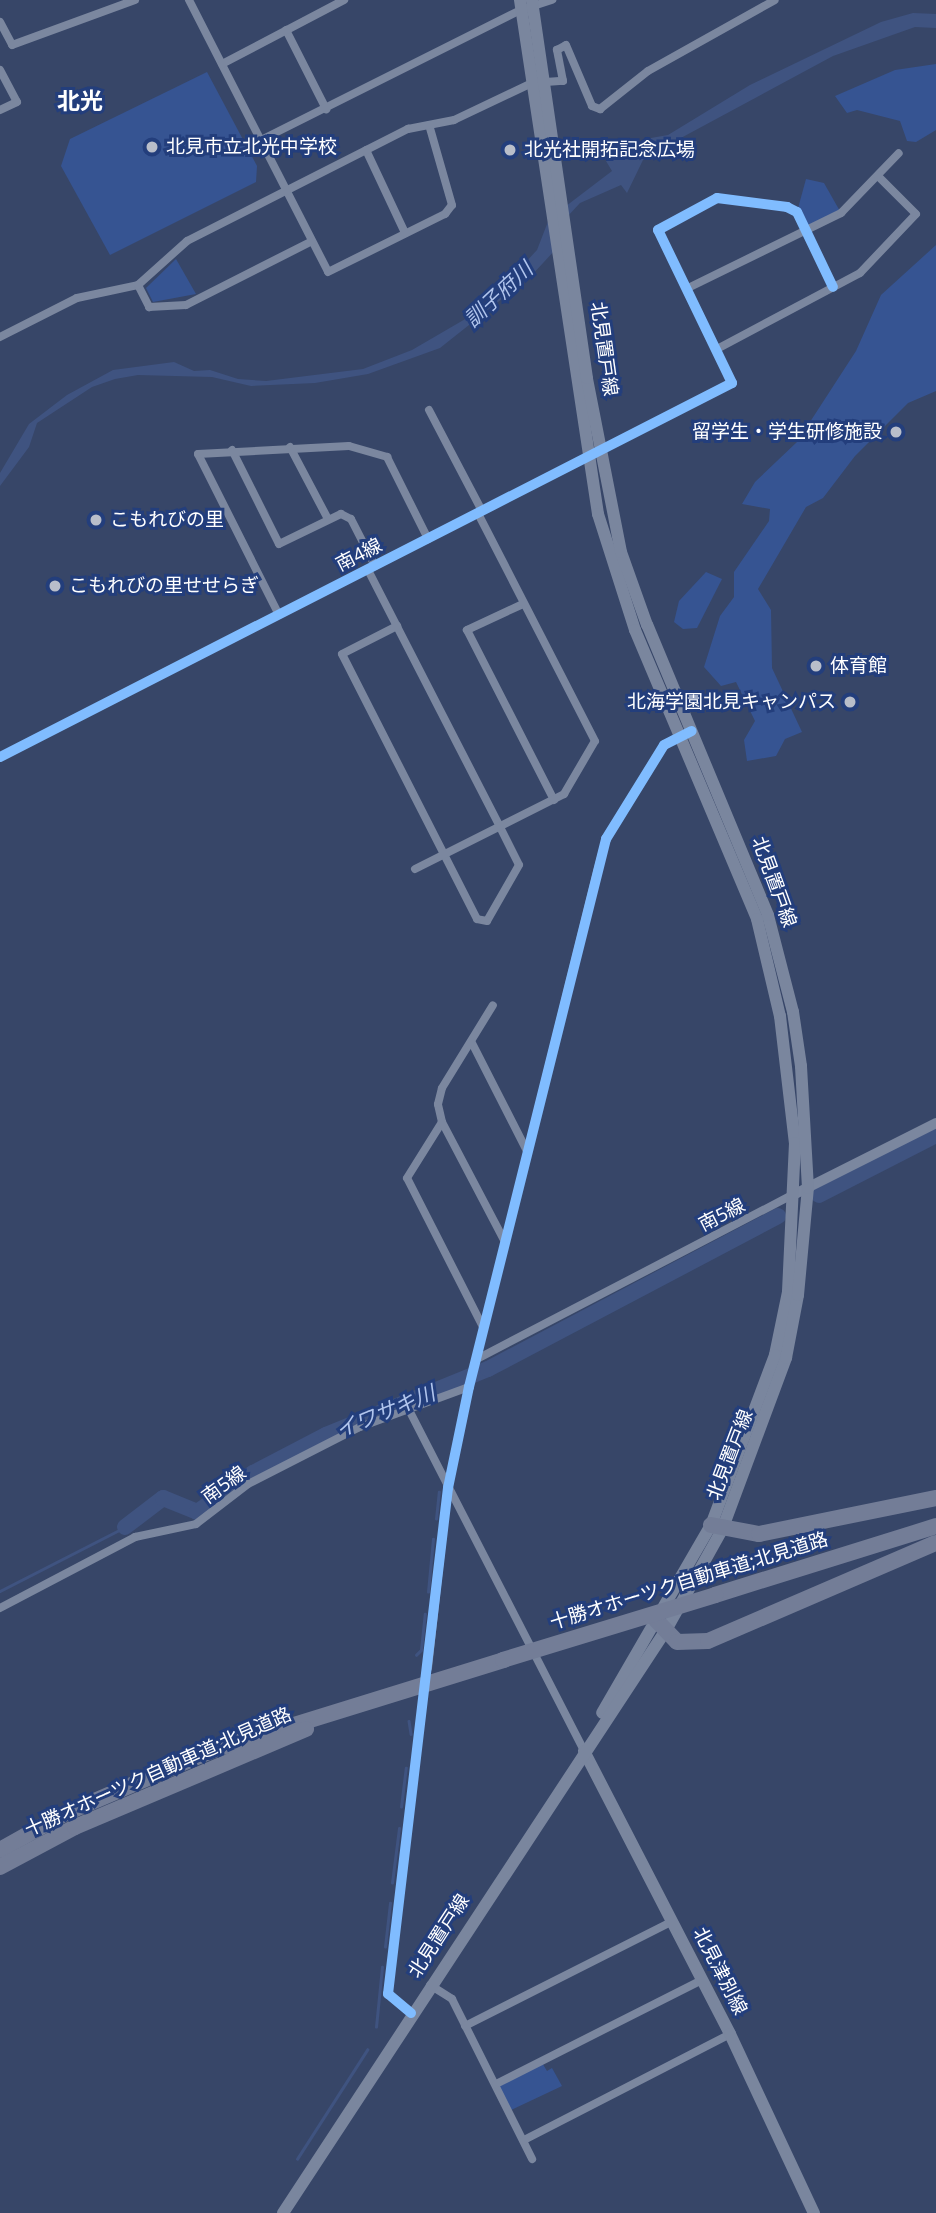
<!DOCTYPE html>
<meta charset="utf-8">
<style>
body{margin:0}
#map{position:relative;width:936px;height:2213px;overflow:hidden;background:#374668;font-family:"Open Sans","Noto Sans JP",sans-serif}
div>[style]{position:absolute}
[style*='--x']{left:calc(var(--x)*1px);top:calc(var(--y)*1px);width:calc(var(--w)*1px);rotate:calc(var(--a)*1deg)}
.green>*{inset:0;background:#365492}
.water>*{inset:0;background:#3f5380}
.stream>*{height:2.5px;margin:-1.25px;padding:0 1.25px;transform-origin:1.25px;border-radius:1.25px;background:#3f5380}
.river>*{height:16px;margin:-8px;padding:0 8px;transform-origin:8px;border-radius:8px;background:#3f5380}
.minor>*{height:8px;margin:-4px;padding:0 4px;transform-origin:4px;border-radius:4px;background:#7b879f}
.tertiary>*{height:10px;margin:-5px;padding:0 5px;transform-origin:5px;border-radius:5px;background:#7b879f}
.primary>*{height:12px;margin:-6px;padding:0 6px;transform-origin:6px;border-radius:6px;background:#7a869e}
.motorway>*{height:16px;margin:-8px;padding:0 8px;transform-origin:8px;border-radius:8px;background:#737d97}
.motorway-bridge>*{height:16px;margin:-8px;padding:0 8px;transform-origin:8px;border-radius:8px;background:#737d97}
.cycleway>*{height:10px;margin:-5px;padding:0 5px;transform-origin:5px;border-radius:5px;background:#80bcff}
.dots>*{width:19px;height:19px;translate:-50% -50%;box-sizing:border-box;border:4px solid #233e7c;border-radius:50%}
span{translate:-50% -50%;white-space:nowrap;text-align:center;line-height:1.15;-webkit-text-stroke:6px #233e7c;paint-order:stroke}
.poi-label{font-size:19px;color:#fff}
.left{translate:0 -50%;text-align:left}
.right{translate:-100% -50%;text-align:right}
.street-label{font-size:19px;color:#fff}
.water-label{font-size:21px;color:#b1c5ed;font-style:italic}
.quarter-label{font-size:23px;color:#fff;font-weight:700}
</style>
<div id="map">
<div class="green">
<div style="clip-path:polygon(936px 64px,936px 130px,916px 142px,907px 141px,900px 121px,857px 110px,847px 113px,835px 96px,895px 70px)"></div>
<div style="clip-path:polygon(207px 72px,257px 166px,256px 182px,110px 255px,61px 166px,70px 139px)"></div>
<div style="clip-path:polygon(806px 179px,824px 183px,841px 213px,803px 230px,797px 212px)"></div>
<div style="clip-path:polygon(936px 245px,936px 391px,908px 403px,855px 456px,823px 498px,806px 507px,758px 589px,771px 610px,772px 668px,802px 732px,785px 739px,776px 756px,747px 761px,744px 740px,755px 721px,736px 682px,721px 686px,704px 667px,720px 616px,734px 597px,734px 572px,769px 521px,770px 509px,742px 504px,755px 482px,797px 442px,856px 351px,881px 295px)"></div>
<div style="clip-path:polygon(176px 259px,196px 294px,153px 302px,146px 288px)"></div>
<div style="clip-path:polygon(706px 572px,722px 579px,697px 628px,683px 629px,674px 622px,679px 601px)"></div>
<div style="clip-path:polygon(541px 2061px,547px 2071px,552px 2068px,562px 2086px,509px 2111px,496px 2084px)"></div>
</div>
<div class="water">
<div style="clip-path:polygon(913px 13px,936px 14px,936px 28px,915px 27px,833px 56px,653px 153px,643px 160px,627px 193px,621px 185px,580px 203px,567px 217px,556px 249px,531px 276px,440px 348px,368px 374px,315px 383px,251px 386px,212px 377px,138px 375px,115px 379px,92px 387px,37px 423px,29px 447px,0 486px,0 473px,29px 424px,67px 395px,113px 370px,174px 362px,194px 371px,210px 370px,238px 379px,266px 381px,363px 369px,412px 350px,479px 311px,493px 297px,537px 250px,549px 219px,612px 171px,606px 161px,639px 154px,651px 138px,668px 135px,750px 85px,881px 22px)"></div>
</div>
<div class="stream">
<div style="--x:461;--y:1384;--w:4;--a:-76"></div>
<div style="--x:436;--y:1519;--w:27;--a:-84"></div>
<div style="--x:0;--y:1591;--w:140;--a:-27.1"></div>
<div style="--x:428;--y:1592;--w:53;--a:-84.6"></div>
<div style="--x:416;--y:1655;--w:7;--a:-45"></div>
<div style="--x:421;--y:1650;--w:36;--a:-84"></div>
<div style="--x:409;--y:1721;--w:13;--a:81"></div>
<div style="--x:401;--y:1807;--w:39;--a:-83"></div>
<div style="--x:392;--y:1883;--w:55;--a:-82.7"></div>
<div style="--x:385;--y:1947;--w:44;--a:-83.5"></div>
<div style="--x:376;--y:2027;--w:60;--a:-84.3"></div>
<div style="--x:297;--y:2159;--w:130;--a:-57.3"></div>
</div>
<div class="river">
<div style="--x:819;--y:1195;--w:131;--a:-27.1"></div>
<div style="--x:125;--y:1527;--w:48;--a:-37.3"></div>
<div style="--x:163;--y:1498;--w:37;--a:22"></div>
<div style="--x:197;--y:1512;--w:68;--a:-34.9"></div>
<div style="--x:253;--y:1473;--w:82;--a:-27.5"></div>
<div style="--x:326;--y:1435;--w:175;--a:-22.2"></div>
<div style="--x:488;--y:1369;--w:328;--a:-27.8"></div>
</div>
<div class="minor">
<div style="--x:189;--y:0;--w:305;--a:62.9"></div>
<div style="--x:328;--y:272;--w:131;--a:-26.4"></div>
<div style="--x:445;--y:214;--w:11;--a:-52"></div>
<div style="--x:452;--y:205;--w:83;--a:-106"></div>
<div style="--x:0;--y:22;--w:26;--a:62"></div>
<div style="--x:12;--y:45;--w:131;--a:-20.1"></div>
<div style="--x:286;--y:30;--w:89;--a:63.1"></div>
<div style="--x:222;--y:64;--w:138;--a:-27.7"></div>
<div style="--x:0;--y:70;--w:36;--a:62"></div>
<div style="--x:17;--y:102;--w:19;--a:155"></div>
<div style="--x:261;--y:140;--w:291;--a:-26.6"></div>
<div style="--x:521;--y:10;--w:33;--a:-18"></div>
<div style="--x:366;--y:150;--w:92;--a:64.8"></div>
<div style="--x:138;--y:285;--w:25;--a:63"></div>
<div style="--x:149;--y:307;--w:37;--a:-3"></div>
<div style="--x:186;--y:305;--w:141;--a:-26.9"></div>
<div style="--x:686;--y:289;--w:173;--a:-26.1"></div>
<div style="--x:841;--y:213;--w:83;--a:-46"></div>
<div style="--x:0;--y:337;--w:86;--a:-26.9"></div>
<div style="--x:77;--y:298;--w:62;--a:-12"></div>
<div style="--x:138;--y:285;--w:66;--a:-41.9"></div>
<div style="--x:187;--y:241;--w:248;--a:-26.9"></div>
<div style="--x:408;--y:129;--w:47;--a:-11.1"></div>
<div style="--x:454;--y:120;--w:86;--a:-25.4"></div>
<div style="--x:532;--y:83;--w:31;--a:-4"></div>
<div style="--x:563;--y:81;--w:32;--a:-101"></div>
<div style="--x:557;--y:50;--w:10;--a:-29"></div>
<div style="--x:566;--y:45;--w:66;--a:66.9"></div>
<div style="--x:592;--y:106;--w:9;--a:21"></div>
<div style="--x:600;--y:109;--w:61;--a:-38.4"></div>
<div style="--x:648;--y:71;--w:145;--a:-29.2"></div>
<div style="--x:717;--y:349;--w:162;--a:-28"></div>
<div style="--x:860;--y:273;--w:81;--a:-46.5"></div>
<div style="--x:916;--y:214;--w:54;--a:-135"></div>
<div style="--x:429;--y:410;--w:114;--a:62.3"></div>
<div style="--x:290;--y:447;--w:81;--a:62.2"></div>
<div style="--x:232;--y:450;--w:105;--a:63.4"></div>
<div style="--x:279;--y:544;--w:69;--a:-25.8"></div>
<div style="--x:341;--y:514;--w:11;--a:27"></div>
<div style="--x:351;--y:519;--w:53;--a:62.9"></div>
<div style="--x:368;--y:570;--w:289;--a:62.8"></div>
<div style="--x:500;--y:827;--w:42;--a:63.4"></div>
<div style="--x:519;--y:865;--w:64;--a:119.7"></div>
<div style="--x:487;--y:921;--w:10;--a:-169"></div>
<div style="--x:477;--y:919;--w:297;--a:-117"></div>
<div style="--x:342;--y:654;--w:62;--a:-27"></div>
<div style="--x:523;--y:604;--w:62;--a:155.1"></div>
<div style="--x:467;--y:630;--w:191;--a:62.9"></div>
<div style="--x:279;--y:615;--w:180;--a:-116.7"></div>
<div style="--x:198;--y:454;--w:151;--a:-3"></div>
<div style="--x:349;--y:446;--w:40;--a:16"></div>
<div style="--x:387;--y:457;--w:92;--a:63.4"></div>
<div style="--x:0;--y:757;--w:822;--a:-27.06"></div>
<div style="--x:732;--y:383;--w:170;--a:-115.8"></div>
<div style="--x:658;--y:230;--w:67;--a:-28.5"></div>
<div style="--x:717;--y:198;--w:71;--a:7.3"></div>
<div style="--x:787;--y:207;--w:11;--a:27"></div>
<div style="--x:797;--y:212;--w:83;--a:64.4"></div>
<div style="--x:415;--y:869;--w:167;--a:-26.7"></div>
<div style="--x:564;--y:794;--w:61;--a:-59.7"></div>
<div style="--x:595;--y:741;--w:256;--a:-117.2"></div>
<div style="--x:472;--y:1043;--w:121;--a:63"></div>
<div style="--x:442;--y:1122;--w:18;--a:-103"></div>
<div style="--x:438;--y:1104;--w:16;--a:-76"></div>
<div style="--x:442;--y:1088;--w:97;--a:-58.4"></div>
<div style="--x:483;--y:1327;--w:167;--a:-117"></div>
<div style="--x:407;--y:1178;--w:66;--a:-58"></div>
<div style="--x:442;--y:1122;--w:136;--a:62.3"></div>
<div style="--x:477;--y:1359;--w:357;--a:-27.5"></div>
<div style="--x:408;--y:1408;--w:386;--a:62.8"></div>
<div style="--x:0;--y:1608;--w:153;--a:-27.7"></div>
<div style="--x:135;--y:1537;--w:62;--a:-12"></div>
<div style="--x:196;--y:1524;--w:66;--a:-37.6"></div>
<div style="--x:248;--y:1484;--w:126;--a:-27"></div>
<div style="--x:360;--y:1427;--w:116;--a:-20.2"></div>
<div style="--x:428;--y:1668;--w:181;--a:-83.7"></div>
<div style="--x:448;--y:1488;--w:103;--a:-78.3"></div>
<div style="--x:469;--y:1387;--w:531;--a:-76.04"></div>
<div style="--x:597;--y:872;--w:34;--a:-75"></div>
<div style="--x:606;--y:839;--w:110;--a:-58.3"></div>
<div style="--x:664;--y:745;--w:21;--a:-31"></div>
<div style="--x:430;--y:1985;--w:26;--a:32"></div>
<div style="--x:452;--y:1999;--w:179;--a:63.4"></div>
<div style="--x:411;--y:2013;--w:30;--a:-140"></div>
<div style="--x:388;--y:1994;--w:296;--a:-83.2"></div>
<div style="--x:465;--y:2026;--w:233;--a:-26.8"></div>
<div style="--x:496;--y:2084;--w:231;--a:-26.8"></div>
<div style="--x:524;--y:2140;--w:232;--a:-27.2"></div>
</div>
<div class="tertiary">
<div style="--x:795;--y:1194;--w:158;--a:-26.7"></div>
</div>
<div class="primary">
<div style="--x:520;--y:0;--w:520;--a:81.37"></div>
<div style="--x:598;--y:514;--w:122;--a:72.3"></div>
<div style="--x:635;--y:630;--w:314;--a:67.1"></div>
<div style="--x:757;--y:919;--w:100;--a:76.7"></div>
<div style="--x:780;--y:1016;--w:128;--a:83.3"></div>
<div style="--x:795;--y:1143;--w:149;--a:92.7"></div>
<div style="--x:788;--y:1292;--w:64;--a:101.7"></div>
<div style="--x:775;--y:1355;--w:182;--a:110.6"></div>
<div style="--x:711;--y:1525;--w:217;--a:120.1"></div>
<div style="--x:584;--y:1751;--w:318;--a:62.7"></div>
<div style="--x:730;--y:2034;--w:198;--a:64.9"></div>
<div style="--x:283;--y:2213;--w:698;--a:-56.7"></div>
<div style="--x:666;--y:1630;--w:115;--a:-60.8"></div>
<div style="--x:722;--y:1530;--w:184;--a:-69.6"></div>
<div style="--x:786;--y:1358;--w:64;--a:-79.2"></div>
<div style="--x:798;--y:1295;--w:107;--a:-84.7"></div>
<div style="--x:808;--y:1188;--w:122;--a:-93.3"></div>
<div style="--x:801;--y:1066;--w:55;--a:-98.4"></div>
<div style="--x:793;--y:1012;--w:100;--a:-104.5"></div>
<div style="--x:768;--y:915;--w:314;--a:-112.6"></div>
<div style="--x:647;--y:625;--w:77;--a:-109.6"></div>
<div style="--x:621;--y:552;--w:177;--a:-101.1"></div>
<div style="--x:587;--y:378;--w:382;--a:-98.3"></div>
</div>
<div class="motorway">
<div style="--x:711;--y:1525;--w:49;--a:10.6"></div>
<div style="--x:759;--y:1534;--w:181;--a:-11.5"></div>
<div style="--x:715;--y:1595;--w:232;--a:-17.3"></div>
<div style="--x:656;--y:1620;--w:30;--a:46"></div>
<div style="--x:677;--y:1642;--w:31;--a:-2"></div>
<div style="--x:708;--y:1641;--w:248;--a:-23.3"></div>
<div style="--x:0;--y:1850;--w:73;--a:-29.4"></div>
<div style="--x:64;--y:1814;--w:162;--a:-23.2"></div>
<div style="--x:213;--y:1750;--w:304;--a:-17.2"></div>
<div style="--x:0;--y:1867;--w:85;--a:-28.1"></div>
<div style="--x:75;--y:1827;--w:251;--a:-23"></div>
</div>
<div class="motorway-bridge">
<div style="--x:503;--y:1660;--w:222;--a:-17"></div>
</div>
<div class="cycleway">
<div style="--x:0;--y:757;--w:822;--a:-27.06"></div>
<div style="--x:732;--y:383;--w:170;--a:-115.8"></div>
<div style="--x:658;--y:230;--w:67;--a:-28.5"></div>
<div style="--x:717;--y:198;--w:71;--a:7.3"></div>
<div style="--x:787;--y:207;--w:11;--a:27"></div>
<div style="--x:797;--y:212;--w:83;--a:64.4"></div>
<div style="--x:411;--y:2013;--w:30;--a:-140"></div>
<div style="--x:388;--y:1994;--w:510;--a:-83.24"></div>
<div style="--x:448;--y:1488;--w:103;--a:-78.3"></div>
<div style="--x:469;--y:1387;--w:565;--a:-75.96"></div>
<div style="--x:606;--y:839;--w:110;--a:-58.3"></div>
<div style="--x:664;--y:745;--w:31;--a:-27"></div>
</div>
<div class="dots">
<div style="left:152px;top:147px;background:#b9beca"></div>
<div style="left:510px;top:150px;background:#b9beca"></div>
<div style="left:896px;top:432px;background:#b9beca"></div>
<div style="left:96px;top:520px;background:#b9beca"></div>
<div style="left:55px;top:586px;background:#b9beca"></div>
<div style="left:816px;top:666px;background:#b9beca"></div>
<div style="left:850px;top:702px;background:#b9beca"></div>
</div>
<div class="poi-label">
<span class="left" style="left:166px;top:147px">北見市立北光中学校</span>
<span class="left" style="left:524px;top:150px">北光社開拓記念広場</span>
<span class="right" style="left:882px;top:432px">留学生・学生研修施設</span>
<span class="left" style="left:110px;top:520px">こもれびの里</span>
<span class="left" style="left:69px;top:586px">こもれびの里せせらぎ</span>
<span class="left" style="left:830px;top:666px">体育館</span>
<span class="right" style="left:836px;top:702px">北海学園北見キャンパス</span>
</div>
<div class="street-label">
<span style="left:604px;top:349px;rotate:82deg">北見置戸線</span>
<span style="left:359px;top:555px;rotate:-27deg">南4線</span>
<span style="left:774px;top:882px;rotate:70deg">北見置戸線</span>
<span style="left:722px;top:1215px;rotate:-27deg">南5線</span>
<span style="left:730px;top:1455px;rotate:-69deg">北見置戸線</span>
<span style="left:224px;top:1485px;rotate:-36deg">南5線</span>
<span style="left:689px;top:1581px;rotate:-17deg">十勝オホーツク自動車道;北見道路</span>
<span style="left:158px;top:1772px;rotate:-24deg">十勝オホーツク自動車道;北見道路</span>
<span style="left:439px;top:1936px;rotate:-57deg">北見置戸線</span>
<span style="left:720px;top:1971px;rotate:63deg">北見津別線</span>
</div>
<div class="water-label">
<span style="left:498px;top:294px;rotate:-43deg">訓子府川</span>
<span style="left:385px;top:1411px;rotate:-22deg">イワサキ川</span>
</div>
<div class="quarter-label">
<span style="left:80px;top:100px">北光</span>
</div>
</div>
